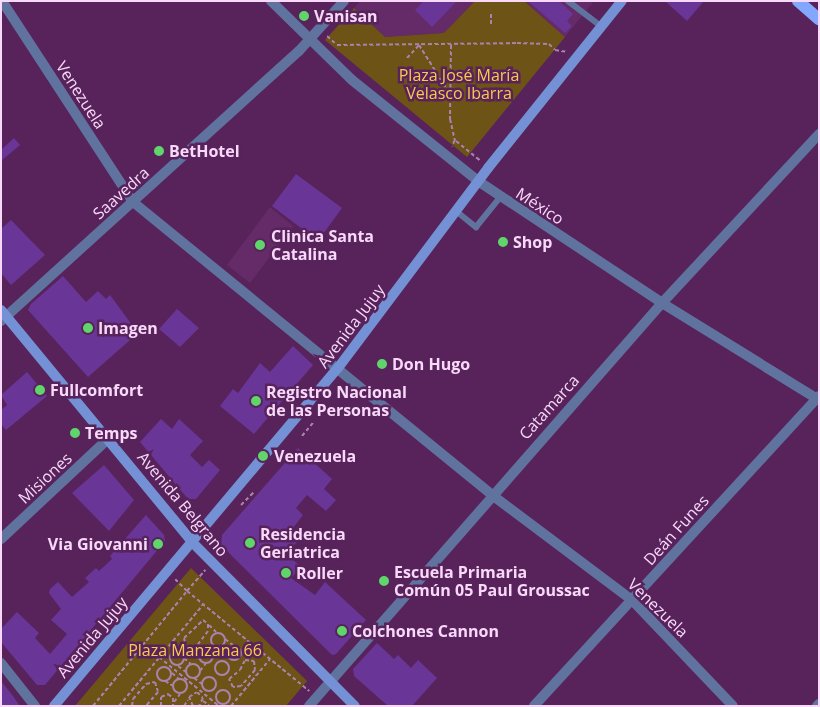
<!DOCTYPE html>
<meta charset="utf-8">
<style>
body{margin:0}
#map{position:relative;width:820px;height:707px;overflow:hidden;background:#58235b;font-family:"Open Sans",sans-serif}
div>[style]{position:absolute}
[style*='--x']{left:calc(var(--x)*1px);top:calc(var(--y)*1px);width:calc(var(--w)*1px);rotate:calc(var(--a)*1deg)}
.built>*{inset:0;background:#652b68}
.green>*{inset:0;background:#6d5416}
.building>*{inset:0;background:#693597}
.path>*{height:2px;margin-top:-1px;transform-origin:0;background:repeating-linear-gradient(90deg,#ab82ad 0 4px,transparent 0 6.5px)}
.path>.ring{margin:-1px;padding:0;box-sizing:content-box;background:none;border:2px solid #ab82ad;border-radius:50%}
.lane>*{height:6px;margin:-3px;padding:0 3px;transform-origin:3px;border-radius:3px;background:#60739e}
.street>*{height:10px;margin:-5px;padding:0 5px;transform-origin:5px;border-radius:5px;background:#60739e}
.secondary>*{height:10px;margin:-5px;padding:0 5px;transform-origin:5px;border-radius:5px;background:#7391d4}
.primary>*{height:12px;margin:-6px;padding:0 6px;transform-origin:6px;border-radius:6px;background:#82a7fd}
.dots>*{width:14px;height:14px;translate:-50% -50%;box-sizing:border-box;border:2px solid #58235b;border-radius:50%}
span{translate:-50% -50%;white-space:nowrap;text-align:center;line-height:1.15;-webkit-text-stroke:5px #58235b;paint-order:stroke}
.poi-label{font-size:16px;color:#f8d9f9;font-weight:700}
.left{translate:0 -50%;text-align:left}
.right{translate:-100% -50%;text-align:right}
.park-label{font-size:16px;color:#fdc94d}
.street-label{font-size:16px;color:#f8d9f9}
.frame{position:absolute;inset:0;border:2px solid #f8d9f9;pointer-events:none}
</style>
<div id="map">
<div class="built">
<div style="clip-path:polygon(360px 1px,475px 1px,444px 33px,385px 37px,354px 8px)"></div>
<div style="clip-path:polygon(524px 1px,594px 1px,565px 37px)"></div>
<div style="clip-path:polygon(270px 207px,293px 226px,250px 283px,227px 265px)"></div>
</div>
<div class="green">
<div style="clip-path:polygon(475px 1px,524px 1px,565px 37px,467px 157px,325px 40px,354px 8px,385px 37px,444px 33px)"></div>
<div style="clip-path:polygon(191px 568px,307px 681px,286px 706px,75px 706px)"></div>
</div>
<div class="building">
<div style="clip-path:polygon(424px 1px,457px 1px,432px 27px,415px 10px)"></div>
<div style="clip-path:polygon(528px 1px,559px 1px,573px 14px,567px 21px,572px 26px,565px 33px)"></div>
<div style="clip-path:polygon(665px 1px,704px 1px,687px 21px)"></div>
<div style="clip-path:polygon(14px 138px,20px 145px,1px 161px,1px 150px)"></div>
<div style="clip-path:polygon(296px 174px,342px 208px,318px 241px,272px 206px)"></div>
<div style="clip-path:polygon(11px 220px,45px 255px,11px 285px,1px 273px,1px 229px)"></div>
<div style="clip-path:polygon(63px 276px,86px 302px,98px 291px,106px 299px,110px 295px,138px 333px,88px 377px,28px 310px,31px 304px)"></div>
<div style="clip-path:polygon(177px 309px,199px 328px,180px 347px,159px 329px)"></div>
<div style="clip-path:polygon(293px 346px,313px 365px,254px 434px,220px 406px,233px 389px,238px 393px,260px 363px,270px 372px)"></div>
<div style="clip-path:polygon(27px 372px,47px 396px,6px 430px,1px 424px,1px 410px,7px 405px,1px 395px)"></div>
<div style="clip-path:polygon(161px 419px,172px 429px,179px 419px,203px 441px,190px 455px,202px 467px,209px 460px,220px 470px,196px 499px,188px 499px,140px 442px)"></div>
<div style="clip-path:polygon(298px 448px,332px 479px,324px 489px,336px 500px,326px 511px,307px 495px,296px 508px,303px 515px,293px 528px,302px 536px,289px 551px,293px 554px,290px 557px,301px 567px,291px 578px,315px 595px,325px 582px,366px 620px,336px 654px,332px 655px,221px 545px,222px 535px)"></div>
<div style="clip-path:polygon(104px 465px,134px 500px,109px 531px,72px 493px)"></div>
<div style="clip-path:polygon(146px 515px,164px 535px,165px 541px,45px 685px,37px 685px,1px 642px,1px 629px,17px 612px,39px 633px,35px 638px,50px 654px,67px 634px,51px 620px,61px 609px,49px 593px,50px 589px,58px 582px,72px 597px,89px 582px,85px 578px,96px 568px,99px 571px,112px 559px,110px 556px)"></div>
<div style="clip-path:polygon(377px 643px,394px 659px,398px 655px,411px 668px,418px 660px,437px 678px,412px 706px,388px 706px,354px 676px,353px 669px)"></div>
<div style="clip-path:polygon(1px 681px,13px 696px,20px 706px,1px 706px)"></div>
</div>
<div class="path">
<div style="--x:491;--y:24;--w:10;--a:-90"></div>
<div style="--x:327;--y:36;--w:13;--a:42"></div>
<div style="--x:337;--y:45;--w:180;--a:-0.6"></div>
<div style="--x:517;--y:43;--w:32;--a:2"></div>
<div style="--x:549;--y:44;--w:8;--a:45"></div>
<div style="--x:555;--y:50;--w:13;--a:9"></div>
<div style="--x:451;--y:45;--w:74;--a:90.8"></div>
<div style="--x:450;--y:119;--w:22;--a:77"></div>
<div style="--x:455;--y:140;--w:7;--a:117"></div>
<div style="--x:407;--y:58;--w:18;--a:-47"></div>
<div style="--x:419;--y:45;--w:58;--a:57.7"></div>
<div style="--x:456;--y:141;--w:32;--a:39"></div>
<div style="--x:302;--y:436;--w:17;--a:-50"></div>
<div style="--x:241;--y:505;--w:18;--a:-45"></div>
<div style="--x:175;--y:579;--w:17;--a:45"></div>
<div style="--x:187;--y:591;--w:28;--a:-49"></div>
<div style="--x:203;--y:620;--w:6;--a:39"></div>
<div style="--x:208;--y:624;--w:7;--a:90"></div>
<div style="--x:208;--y:631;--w:21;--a:127"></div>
<div style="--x:195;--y:648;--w:9;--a:180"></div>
<div style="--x:186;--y:648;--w:10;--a:-101"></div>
<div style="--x:184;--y:638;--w:26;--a:-43"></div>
<div style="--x:209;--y:625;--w:10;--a:45"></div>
<div class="ring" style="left:211px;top:633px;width:12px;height:12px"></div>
<div style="--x:225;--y:639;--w:10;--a:37"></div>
<div class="ring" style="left:227px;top:646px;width:12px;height:12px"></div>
<div class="ring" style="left:199px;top:649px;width:12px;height:12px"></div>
<div style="--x:191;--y:650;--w:9;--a:41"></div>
<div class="ring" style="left:170px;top:651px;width:12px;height:12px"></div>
<div style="--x:159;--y:657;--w:77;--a:39.2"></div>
<div style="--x:184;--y:658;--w:9;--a:41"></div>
<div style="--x:245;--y:660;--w:9;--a:6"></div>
<div style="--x:254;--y:661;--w:9;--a:84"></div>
<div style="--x:255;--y:670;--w:21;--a:131"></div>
<div style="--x:241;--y:686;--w:8;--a:173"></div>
<div style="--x:233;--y:687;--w:9;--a:-117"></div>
<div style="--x:229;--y:679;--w:14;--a:-39"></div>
<div style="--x:240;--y:670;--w:11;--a:-63"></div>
<div class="ring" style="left:215px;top:661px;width:12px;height:12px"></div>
<div class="ring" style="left:186px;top:664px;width:12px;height:12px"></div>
<div style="--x:178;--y:666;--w:10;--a:37"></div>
<div class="ring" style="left:157px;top:667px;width:12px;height:12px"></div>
<div style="--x:200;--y:671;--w:10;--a:-53"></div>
<div style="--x:172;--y:673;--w:9;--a:41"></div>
<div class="ring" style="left:202px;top:677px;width:12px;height:12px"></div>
<div style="--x:194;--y:678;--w:10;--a:37"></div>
<div class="ring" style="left:173px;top:679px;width:12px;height:12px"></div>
<div style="--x:165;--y:681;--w:9;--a:32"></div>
<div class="ring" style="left:216px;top:690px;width:12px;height:12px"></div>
<div style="--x:203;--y:701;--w:7;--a:34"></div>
<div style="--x:174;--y:702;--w:10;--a:-53"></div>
<div style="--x:93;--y:706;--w:149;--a:-50.7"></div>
<div style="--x:187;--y:591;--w:158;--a:39.3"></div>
<div style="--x:119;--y:706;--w:131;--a:-50.3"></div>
<div style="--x:132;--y:706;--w:7;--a:-82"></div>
<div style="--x:133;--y:699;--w:20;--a:-49"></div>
<div style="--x:146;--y:684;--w:9;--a:-13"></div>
<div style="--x:155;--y:682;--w:10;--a:73"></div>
<div style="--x:158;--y:692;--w:18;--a:131"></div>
<div style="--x:161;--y:706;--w:9;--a:-90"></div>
<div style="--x:161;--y:697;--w:8;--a:-23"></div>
<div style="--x:168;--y:694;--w:6;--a:39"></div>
<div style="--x:173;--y:698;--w:8;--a:90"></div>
<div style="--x:184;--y:706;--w:7;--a:-56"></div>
<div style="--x:193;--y:706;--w:10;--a:-114"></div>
<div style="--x:189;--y:697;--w:9;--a:-32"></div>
<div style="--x:197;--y:692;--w:8;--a:45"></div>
<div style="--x:203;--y:698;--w:9;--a:117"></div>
<div style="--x:231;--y:706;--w:61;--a:-50.3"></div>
</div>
<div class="lane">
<div style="--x:568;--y:1;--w:43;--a:37.4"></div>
<div style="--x:456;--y:211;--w:26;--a:39"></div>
<div style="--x:476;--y:227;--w:38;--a:-51"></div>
</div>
<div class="street">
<div style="--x:2;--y:1;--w:240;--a:56.9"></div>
<div style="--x:133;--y:202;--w:463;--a:39.2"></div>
<div style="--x:492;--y:495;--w:175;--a:36.9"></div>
<div style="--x:632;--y:600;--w:146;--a:46.4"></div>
<div style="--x:271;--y:1;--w:113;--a:44.3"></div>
<div style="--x:352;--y:80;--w:161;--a:38.7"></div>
<div style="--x:478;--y:181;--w:221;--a:33.5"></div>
<div style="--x:662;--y:303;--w:185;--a:31.7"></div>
<div style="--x:1;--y:321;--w:402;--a:-42.2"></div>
<div style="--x:299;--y:51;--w:67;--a:-48"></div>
<div style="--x:1;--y:539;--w:146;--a:-43.1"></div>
<div style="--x:1;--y:663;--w:55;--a:51.7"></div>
<div style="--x:309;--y:706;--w:536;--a:-48.78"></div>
<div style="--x:662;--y:303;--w:231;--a:-47.1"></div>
<div style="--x:534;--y:706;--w:421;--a:-47.4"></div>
<div style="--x:817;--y:706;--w:3;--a:-45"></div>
</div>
<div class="secondary">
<div style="--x:1;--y:310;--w:301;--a:50.5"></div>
<div style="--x:192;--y:542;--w:231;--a:45.2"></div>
<div style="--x:54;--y:706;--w:441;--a:-50"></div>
<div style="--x:338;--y:368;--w:250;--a:-53.1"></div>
<div style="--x:488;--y:168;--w:214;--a:-51.3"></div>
</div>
<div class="primary">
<div style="--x:798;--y:1;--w:28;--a:41"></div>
</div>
<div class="dots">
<div style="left:304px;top:16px;background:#5fd56b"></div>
<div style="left:159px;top:151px;background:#5fd56b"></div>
<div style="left:503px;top:242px;background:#5fd56b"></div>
<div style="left:260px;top:245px;background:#5fd56b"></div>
<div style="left:88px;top:328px;background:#5fd56b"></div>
<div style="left:382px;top:364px;background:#5fd56b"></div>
<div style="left:40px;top:390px;background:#5fd56b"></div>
<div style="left:256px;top:401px;background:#5fd56b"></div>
<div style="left:75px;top:433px;background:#5fd56b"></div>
<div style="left:263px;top:456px;background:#5fd56b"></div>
<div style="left:250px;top:543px;background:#5fd56b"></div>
<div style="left:158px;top:544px;background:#5fd56b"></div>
<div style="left:286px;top:573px;background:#5fd56b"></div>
<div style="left:384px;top:581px;background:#5fd56b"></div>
<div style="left:342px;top:631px;background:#5fd56b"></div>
</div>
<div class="poi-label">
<span class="left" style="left:314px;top:16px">Vanisan</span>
<span class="left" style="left:169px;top:151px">BetHotel</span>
<span class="left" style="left:271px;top:245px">Clinica Santa<br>Catalina</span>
<span class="left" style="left:513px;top:242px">Shop</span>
<span class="left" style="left:98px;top:328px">Imagen</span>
<span class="left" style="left:392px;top:364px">Don Hugo</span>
<span class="left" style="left:50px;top:390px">Fullcomfort</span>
<span class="left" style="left:266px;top:401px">Registro Nacional<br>de las Personas</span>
<span class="left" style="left:85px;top:433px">Temps</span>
<span class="left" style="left:274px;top:456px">Venezuela</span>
<span class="left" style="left:260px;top:543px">Residencia<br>Geriatrica</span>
<span class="right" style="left:148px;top:544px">Via Giovanni</span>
<span class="left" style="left:394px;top:581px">Escuela Primaria<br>Común 05 Paul Groussac</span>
<span class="left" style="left:296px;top:573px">Roller</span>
<span class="left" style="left:352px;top:631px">Colchones Cannon</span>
</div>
<div class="park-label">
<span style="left:459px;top:84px">Plaza José María<br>Velasco Ibarra</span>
<span style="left:195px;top:650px">Plaza Manzana 66</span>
</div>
<div class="street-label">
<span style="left:81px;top:95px;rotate:57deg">Venezuela</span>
<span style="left:121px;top:193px;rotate:-42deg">Saavedra</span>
<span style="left:540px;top:206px;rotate:33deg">México</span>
<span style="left:351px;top:326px;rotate:-53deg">Avenida Jujuy</span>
<span style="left:549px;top:407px;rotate:-48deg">Catamarca</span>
<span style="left:45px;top:478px;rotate:-43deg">Misiones</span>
<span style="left:183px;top:504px;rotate:50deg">Avenida Belgrano</span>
<span style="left:676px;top:530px;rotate:-48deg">Deán Funes</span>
<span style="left:658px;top:608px;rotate:44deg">Venezuela</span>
<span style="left:92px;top:637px;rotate:-50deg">Avenida Jujuy</span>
</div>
<div class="frame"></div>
</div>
